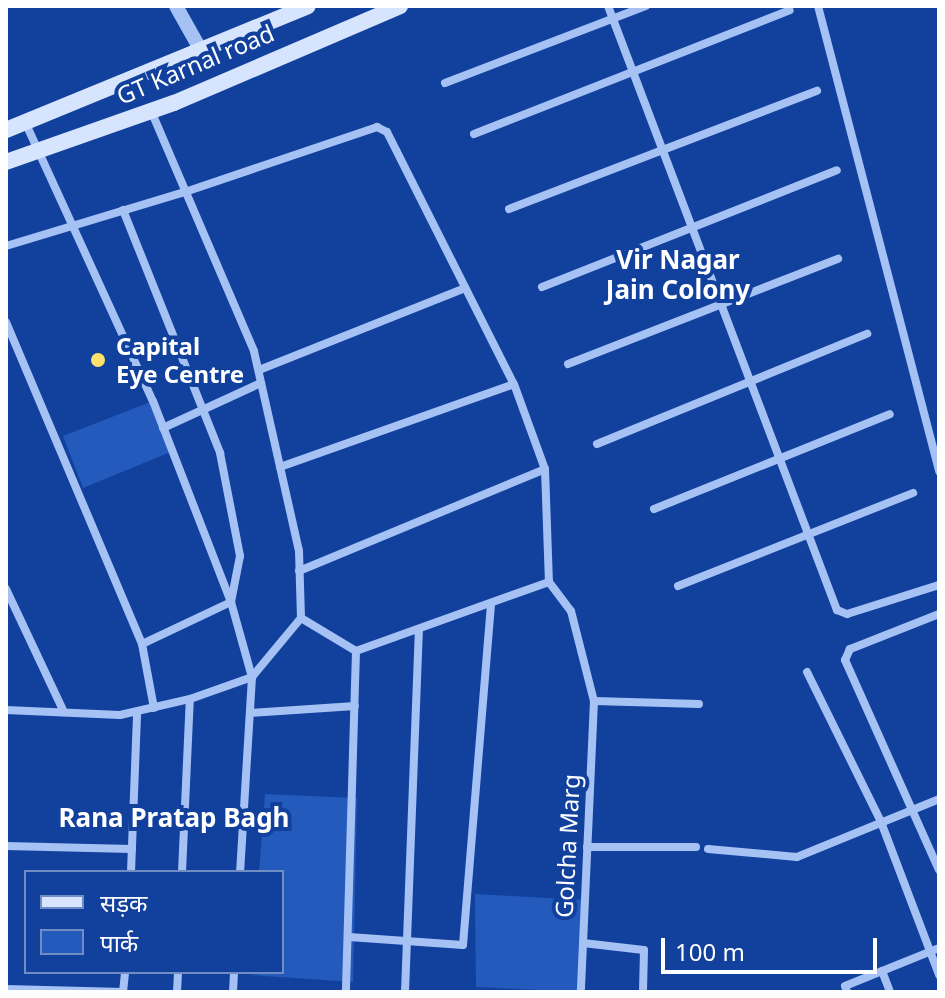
<!DOCTYPE html>
<meta charset="utf-8">
<style>
body{margin:0}
#map{position:relative;width:945px;height:998px;overflow:hidden;background:#11419d;font-family:"Noto Sans","Noto Sans Devanagari",sans-serif}
div>[style]{position:absolute}
[style*='--x']{left:calc(var(--x)*1px);top:calc(var(--y)*1px);width:calc(var(--w)*1px);rotate:calc(var(--a)*1deg)}
.green>*{inset:0;background:#235abc}
.minor>*{height:8px;margin:-4px;padding:0 4px;transform-origin:4px;border-radius:4px;background:#a6c2f5}
.tertiary>*{height:14px;margin:-7px;padding:0 7px;transform-origin:7px;border-radius:7px;background:#a6c2f5}
.secondary>*{height:16px;margin:-8px;padding:0 8px;transform-origin:8px;border-radius:8px;background:#d6e4fe}
.dots>*{width:22px;height:22px;translate:-50% -50%;box-sizing:border-box;border:4px solid #11419d;border-radius:50%}
span{translate:-50% -50%;white-space:nowrap;text-align:center;line-height:1.15;-webkit-text-stroke:8px #11419d;paint-order:stroke}
.street-label{font-size:24px;color:#fff}
.poi-label{font-size:24px;color:#fff;font-weight:700}
.left{translate:0 -50%;text-align:left}
.neighbourhood-label{font-size:26px;color:#fff;font-weight:700}
.frame{position:absolute;inset:0;border:8px solid #fff;pointer-events:none}
.legend{position:absolute;left:24px;top:870px;width:260px;height:104px;box-sizing:border-box;background:#11419d;border:2px solid #708dc4;margin:0;padding:10px 14px;list-style:none;font-size:24px;color:#fff}
.legend li{display:flex;align-items:center;gap:16px;height:40px}
.legend b{width:40px;border:2px solid #708dc4}
.scale{position:absolute;left:661px;top:938px;width:216px;height:36px;box-sizing:border-box;border:4px solid #fff;border-top:0;padding-left:10px;font-size:24px;line-height:28px;white-space:nowrap;color:#fff;-webkit-text-stroke:6px #11419d;paint-order:stroke}
</style>
<div id="map">
<div class="green">
<div style="clip-path:polygon(153px 401px,173px 451px,83px 488px,63px 436px)"></div>
<div style="clip-path:polygon(265px 794px,357px 798px,353px 982px,249px 975px,282px 972px,282px 872px,259px 872px)"></div>
<div style="clip-path:polygon(475px 894px,583px 900px,582px 992px,476px 987px)"></div>
</div>
<div class="minor">
<div style="--x:608;--y:6;--w:646;--a:69.24"></div>
<div style="--x:837;--y:610;--w:11;--a:22"></div>
<div style="--x:847;--y:614;--w:96;--a:-17.5"></div>
<div style="--x:818;--y:6;--w:481;--a:75.4"></div>
<div style="--x:445;--y:83;--w:215;--a:-21"></div>
<div style="--x:26;--y:124;--w:305;--a:65.4"></div>
<div style="--x:153;--y:401;--w:216;--a:68.8"></div>
<div style="--x:231;--y:602;--w:78;--a:74.4"></div>
<div style="--x:252;--y:677;--w:195;--a:93.5"></div>
<div style="--x:474;--y:134;--w:339;--a:-21.4"></div>
<div style="--x:509;--y:209;--w:330;--a:-21"></div>
<div style="--x:123;--y:210;--w:262;--a:68.2"></div>
<div style="--x:220;--y:453;--w:105;--a:79"></div>
<div style="--x:240;--y:556;--w:47;--a:101.1"></div>
<div style="--x:231;--y:602;--w:98;--a:154.7"></div>
<div style="--x:6;--y:246;--w:187;--a:-16.8"></div>
<div style="--x:185;--y:192;--w:203;--a:-18.7"></div>
<div style="--x:377;--y:127;--w:11;--a:27"></div>
<div style="--x:387;--y:132;--w:282;--a:63.3"></div>
<div style="--x:542;--y:287;--w:317;--a:-21.6"></div>
<div style="--x:6;--y:322;--w:350;--a:67.1"></div>
<div style="--x:142;--y:644;--w:65;--a:79.4"></div>
<div style="--x:568;--y:364;--w:290;--a:-21.3"></div>
<div style="--x:259;--y:370;--w:222;--a:-21.7"></div>
<div style="--x:163;--y:428;--w:108;--a:-24.7"></div>
<div style="--x:597;--y:444;--w:292;--a:-22.2"></div>
<div style="--x:280;--y:467;--w:248;--a:-19.5"></div>
<div style="--x:514;--y:384;--w:90;--a:70"></div>
<div style="--x:654;--y:509;--w:254;--a:-21.9"></div>
<div style="--x:299;--y:571;--w:266;--a:-22.5"></div>
<div style="--x:545;--y:469;--w:113;--a:88"></div>
<div style="--x:549;--y:582;--w:36;--a:53"></div>
<div style="--x:571;--y:611;--w:93;--a:75.7"></div>
<div style="--x:594;--y:701;--w:291;--a:92.6"></div>
<div style="--x:678;--y:586;--w:253;--a:-21.6"></div>
<div style="--x:6;--y:589;--w:136;--a:64.8"></div>
<div style="--x:939;--y:614;--w:96;--a:158.5"></div>
<div style="--x:850;--y:649;--w:12;--a:114"></div>
<div style="--x:845;--y:660;--w:230;--a:65.9"></div>
<div style="--x:301;--y:618;--w:64;--a:31"></div>
<div style="--x:356;--y:651;--w:341;--a:91.7"></div>
<div style="--x:356;--y:651;--w:205;--a:-19.7"></div>
<div style="--x:807;--y:672;--w:167;--a:63.7"></div>
<div style="--x:881;--y:822;--w:164;--a:69.2"></div>
<div style="--x:594;--y:701;--w:105;--a:1.6"></div>
<div style="--x:6;--y:710;--w:114;--a:2.5"></div>
<div style="--x:120;--y:715;--w:72;--a:-12.9"></div>
<div style="--x:190;--y:699;--w:66;--a:-19.5"></div>
<div style="--x:252;--y:677;--w:77;--a:-50.3"></div>
<div style="--x:301;--y:618;--w:67;--a:-91.7"></div>
<div style="--x:299;--y:551;--w:205;--a:-102.7"></div>
<div style="--x:254;--y:351;--w:261;--a:-113.2"></div>
<div style="--x:250;--y:713;--w:105;--a:-3.8"></div>
<div style="--x:6;--y:846;--w:126;--a:1.4"></div>
<div style="--x:587;--y:847;--w:109;--a:0"></div>
<div style="--x:708;--y:849;--w:89;--a:5.1"></div>
<div style="--x:797;--y:857;--w:153;--a:-22.2"></div>
<div style="--x:131;--y:872;--w:159;--a:-87.8"></div>
<div style="--x:182;--y:872;--w:173;--a:-87.4"></div>
<div style="--x:349;--y:937;--w:114;--a:4"></div>
<div style="--x:463;--y:945;--w:341;--a:-85.3"></div>
<div style="--x:583;--y:943;--w:61;--a:6.5"></div>
<div style="--x:644;--y:950;--w:42;--a:91.4"></div>
<div style="--x:882;--y:971;--w:22;--a:69"></div>
<div style="--x:6;--y:989;--w:117;--a:1.5"></div>
<div style="--x:123;--y:992;--w:20;--a:-84"></div>
<div style="--x:177;--y:992;--w:20;--a:-87"></div>
<div style="--x:233;--y:992;--w:20;--a:-87"></div>
<div style="--x:405;--y:992;--w:363;--a:-87.8"></div>
<div style="--x:847;--y:992;--w:6;--a:-108"></div>
<div style="--x:845;--y:986;--w:101;--a:-22"></div>
</div>
<div class="tertiary">
<div style="--x:176;--y:6;--w:47;--a:60.7"></div>
</div>
<div class="secondary">
<div style="--x:6;--y:130;--w:326;--a:-22.3"></div>
<div style="--x:6;--y:162;--w:178;--a:-19.4"></div>
<div style="--x:174;--y:103;--w:246;--a:-23.2"></div>
</div>
<div class="dots">
<div style="left:98px;top:360px;background:#ffe26a"></div>
</div>
<div class="street-label">
<span style="left:195px;top:64px;rotate:-23deg">GT Karnal road</span>
<span style="left:567px;top:846px;rotate:-87deg">Golcha Marg</span>
</div>
<div class="poi-label">
<span class="left" style="left:116px;top:360px">Capital<br>Eye Centre</span>
</div>
<div class="neighbourhood-label">
<span style="left:678px;top:275px">Vir Nagar<br>Jain Colony</span>
<span style="left:174px;top:818px">Rana Pratap Bagh</span>
</div>
<div class="frame"></div>
<ul class="legend">
<li><b style="height:10px;background:#d6e4fe"></b>सड़क</li>
<li><b style="height:22px;background:#235abc"></b>पार्क</li>
</ul>
<div class="scale">100 m</div>
</div>
